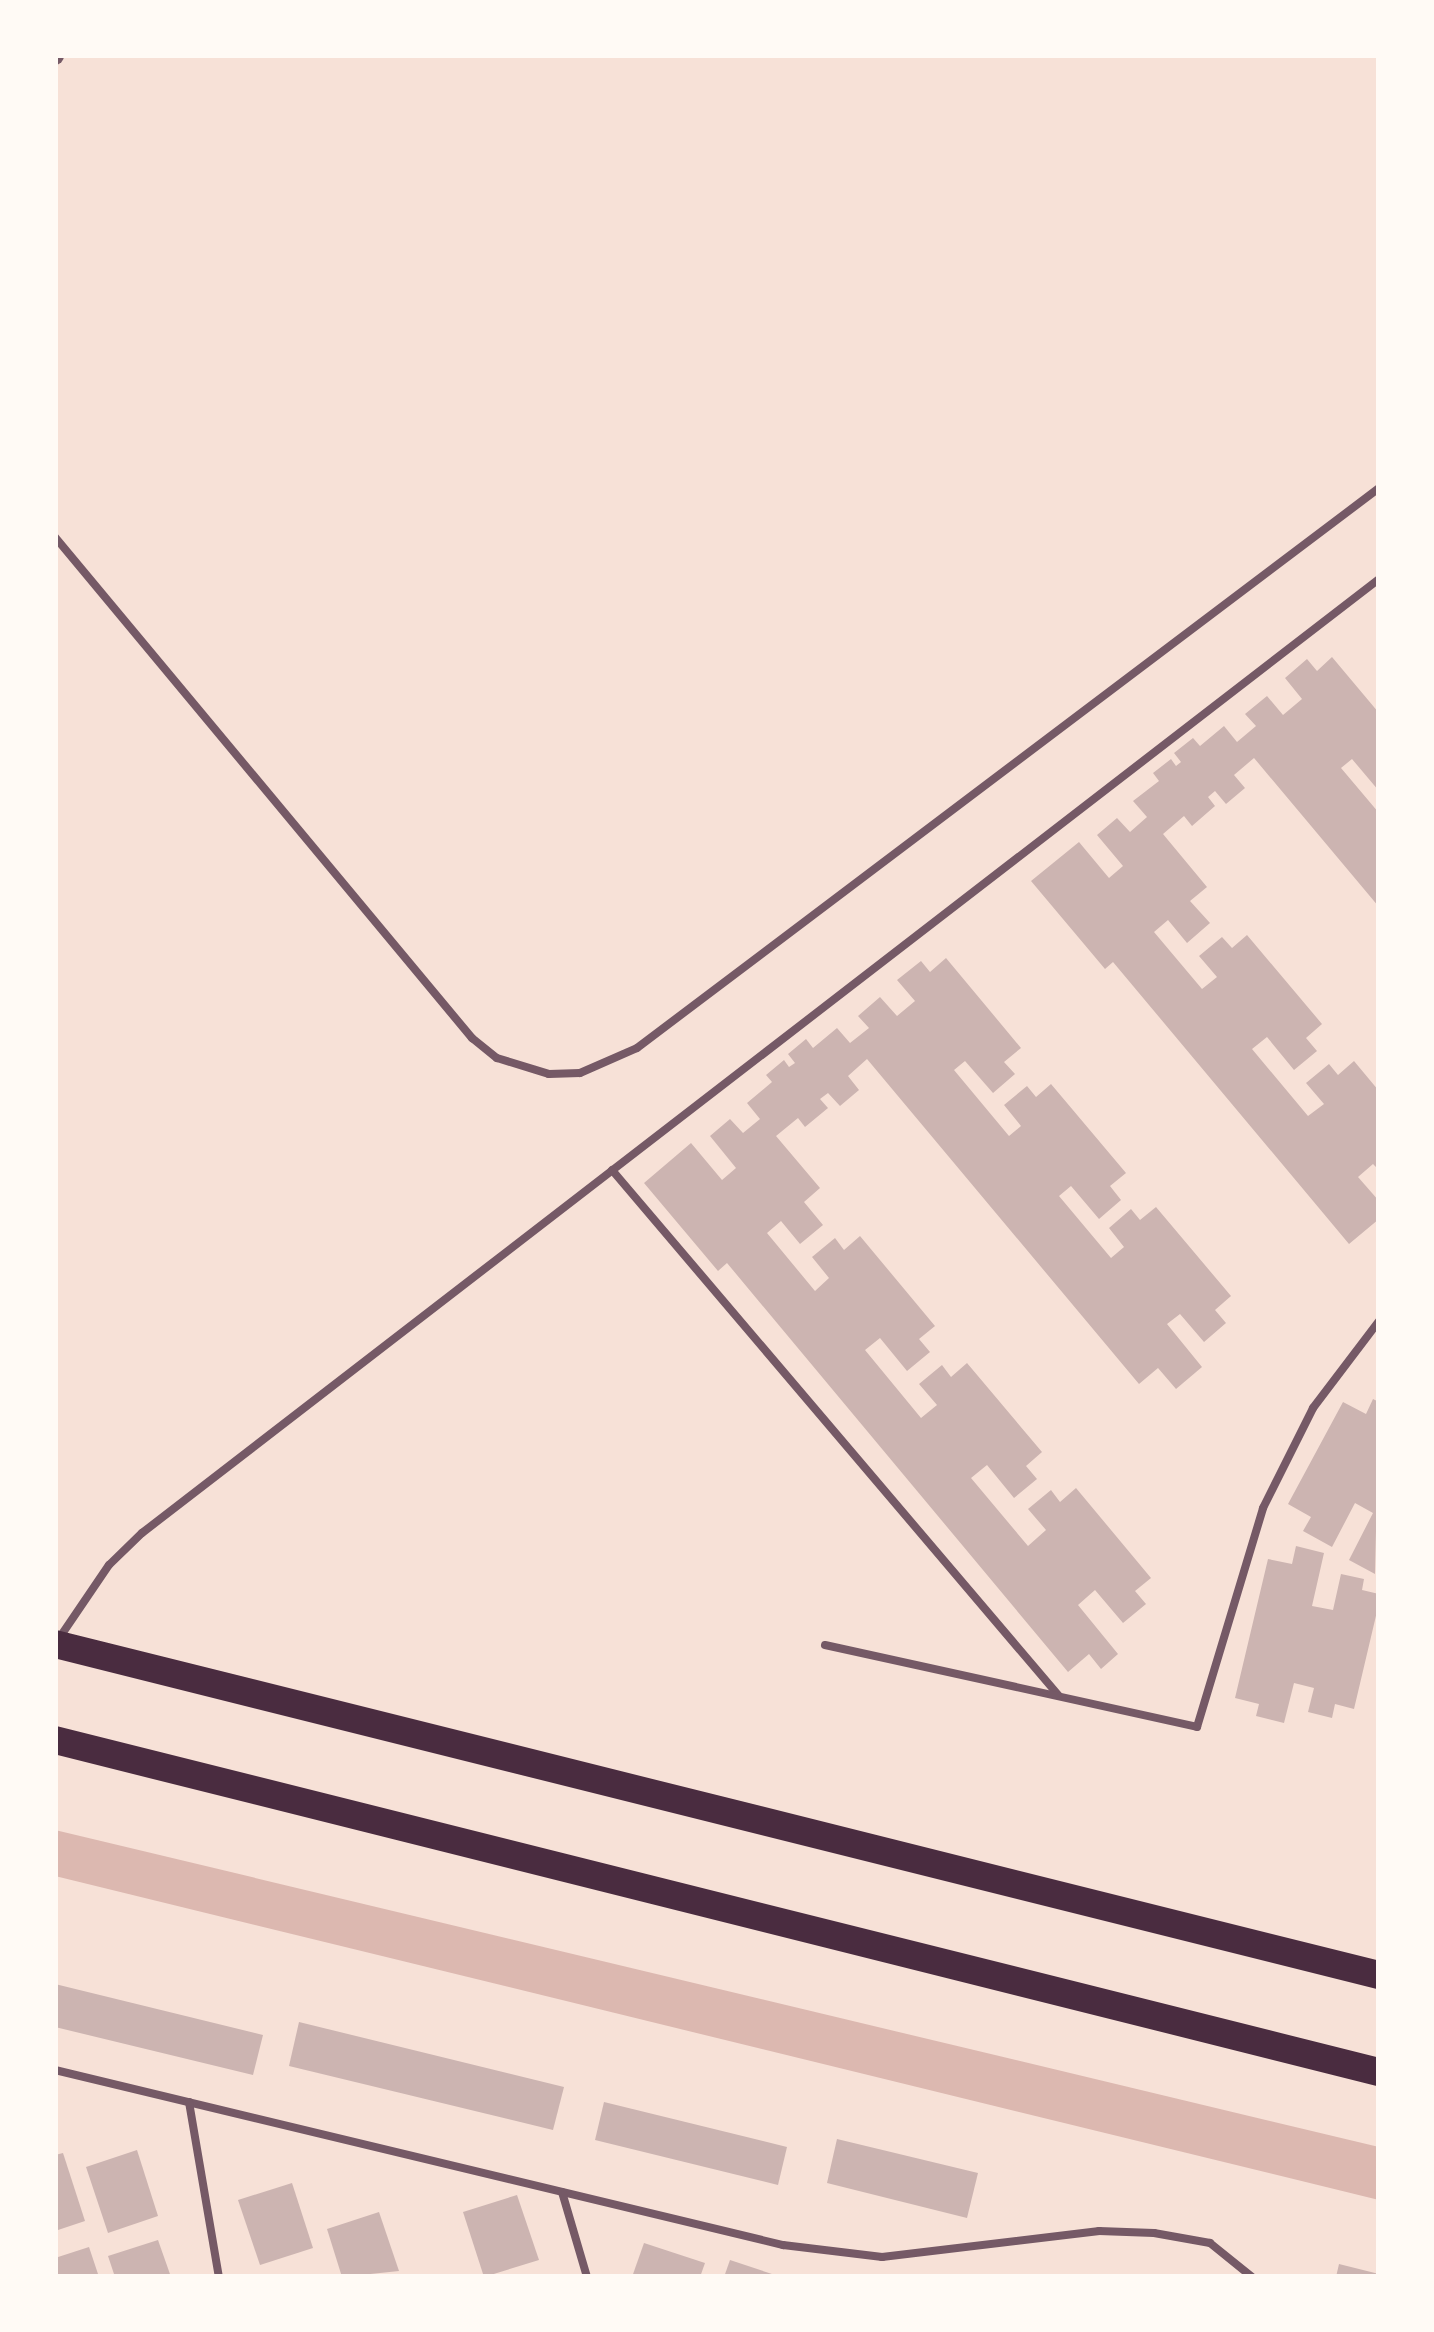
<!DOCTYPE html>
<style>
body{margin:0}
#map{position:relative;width:1434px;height:2332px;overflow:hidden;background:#f7e1d7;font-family:"Open Sans",sans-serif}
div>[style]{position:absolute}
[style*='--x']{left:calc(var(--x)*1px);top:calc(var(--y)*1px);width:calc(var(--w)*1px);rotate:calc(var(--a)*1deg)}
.water>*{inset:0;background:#dcb8b0}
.building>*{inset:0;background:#ccb4b1}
.service>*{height:8px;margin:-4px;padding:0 4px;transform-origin:4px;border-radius:4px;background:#755966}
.tertiary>*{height:18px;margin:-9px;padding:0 9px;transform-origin:9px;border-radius:9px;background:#755966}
.trunk>*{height:28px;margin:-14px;padding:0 14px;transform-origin:14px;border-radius:14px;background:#4a2c40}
span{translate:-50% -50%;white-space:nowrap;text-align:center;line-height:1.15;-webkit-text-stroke:8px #fffaf5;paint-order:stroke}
.frame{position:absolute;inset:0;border:58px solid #fffaf5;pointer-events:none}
</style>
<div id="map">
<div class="water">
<div style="clip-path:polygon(55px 1830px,1379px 2147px,1379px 2200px,55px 1876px)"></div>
</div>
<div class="building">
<div style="clip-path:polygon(1332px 657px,1379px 713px,1379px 791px,1352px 759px,1341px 768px,1379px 813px,1379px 907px,1254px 758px,1234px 775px,1245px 788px,1226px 804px,1215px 791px,1208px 797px,1215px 806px,1192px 826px,1184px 816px,1163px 834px,1207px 887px,1190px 901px,1210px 923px,1187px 943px,1168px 920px,1154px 932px,1202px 989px,1217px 977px,1199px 956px,1222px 937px,1232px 948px,1247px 935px,1322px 1024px,1306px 1038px,1317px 1051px,1294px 1070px,1267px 1037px,1252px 1049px,1308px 1116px,1324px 1104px,1306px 1083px,1329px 1064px,1338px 1075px,1354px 1061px,1379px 1091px,1379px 1170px,1373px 1164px,1358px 1177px,1379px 1201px,1379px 1219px,1349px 1244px,1113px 962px,1105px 969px,1031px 881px,1079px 842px,1109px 878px,1123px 866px,1097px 835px,1117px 818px,1130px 832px,1147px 817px,1133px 801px,1159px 781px,1153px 773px,1171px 759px,1176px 766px,1181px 762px,1174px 753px,1193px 738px,1200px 746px,1224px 726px,1237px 742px,1256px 726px,1245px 714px,1267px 696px,1283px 715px,1302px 699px,1285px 678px,1307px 659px,1317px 671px)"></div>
<div style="clip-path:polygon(946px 958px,1021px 1048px,1004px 1062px,1015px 1074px,993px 1093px,965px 1061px,954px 1070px,1009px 1136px,1021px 1126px,1004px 1105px,1027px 1086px,1036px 1097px,1051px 1084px,1126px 1173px,1110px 1186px,1121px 1200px,1099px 1219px,1071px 1186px,1059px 1196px,1111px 1258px,1124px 1247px,1109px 1228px,1131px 1209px,1140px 1220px,1156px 1207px,1231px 1296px,1215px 1310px,1226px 1323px,1204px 1342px,1180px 1314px,1167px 1324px,1202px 1367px,1176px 1389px,1158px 1368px,1139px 1384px,867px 1059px,848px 1076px,859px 1090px,840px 1106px,828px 1093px,820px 1099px,828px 1108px,805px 1127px,798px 1118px,776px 1136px,820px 1188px,804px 1202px,823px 1225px,800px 1244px,781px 1221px,767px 1233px,815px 1291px,829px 1278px,812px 1257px,835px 1238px,844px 1250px,860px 1236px,935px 1326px,919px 1339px,930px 1352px,907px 1371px,880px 1338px,865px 1350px,921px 1418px,937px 1405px,919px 1384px,942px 1365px,951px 1377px,967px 1363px,1042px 1452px,1026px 1466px,1037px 1479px,1014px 1498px,987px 1465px,971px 1478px,1028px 1546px,1046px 1530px,1028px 1509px,1051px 1490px,1060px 1502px,1076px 1488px,1151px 1578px,1135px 1591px,1146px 1604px,1123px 1623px,1095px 1590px,1078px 1605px,1118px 1654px,1101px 1669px,1089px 1654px,1068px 1672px,727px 1263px,718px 1271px,644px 1183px,691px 1143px,722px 1180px,736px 1168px,710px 1136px,730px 1119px,743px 1133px,760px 1119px,747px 1103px,772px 1082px,766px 1075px,784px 1060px,789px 1067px,795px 1063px,788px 1054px,806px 1039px,813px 1048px,837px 1028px,850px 1043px,869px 1028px,858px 1016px,880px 997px,897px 1016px,915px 1001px,897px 980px,921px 961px,930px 972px)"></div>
<div style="clip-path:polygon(1373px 1399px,1379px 1402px,1375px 1574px,1349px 1560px,1373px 1513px,1355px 1503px,1332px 1547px,1303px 1531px,1311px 1517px,1288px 1504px,1343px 1402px,1366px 1414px)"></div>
<div style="clip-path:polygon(1296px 1546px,1324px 1553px,1312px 1606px,1333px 1610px,1341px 1574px,1364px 1579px,1362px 1590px,1379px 1594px,1379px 1603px,1354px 1709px,1335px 1704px,1332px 1718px,1308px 1712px,1314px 1688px,1294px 1683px,1284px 1723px,1256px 1716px,1259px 1704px,1235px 1698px,1268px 1559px,1292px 1564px)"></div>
<div style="clip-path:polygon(55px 1984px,263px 2035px,253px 2075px,55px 2027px)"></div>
<div style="clip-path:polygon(299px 2022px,564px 2087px,553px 2130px,289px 2066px)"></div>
<div style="clip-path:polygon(604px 2102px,787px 2147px,778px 2185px,595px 2140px)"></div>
<div style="clip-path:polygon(837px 2139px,978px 2173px,967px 2218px,827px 2183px)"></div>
<div style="clip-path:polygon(137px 2150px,158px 2216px,108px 2233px,86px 2167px)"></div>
<div style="clip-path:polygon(63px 2153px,85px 2221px,55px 2231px,55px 2155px)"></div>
<div style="clip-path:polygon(292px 2183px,313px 2248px,260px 2265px,238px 2200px)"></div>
<div style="clip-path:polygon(517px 2195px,539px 2260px,484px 2277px,463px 2212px)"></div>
<div style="clip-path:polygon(379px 2212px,399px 2271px,342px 2277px,327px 2229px)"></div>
<div style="clip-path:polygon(158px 2240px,171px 2277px,115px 2277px,108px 2256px)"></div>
<div style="clip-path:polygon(644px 2243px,705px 2263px,700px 2277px,632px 2277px)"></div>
<div style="clip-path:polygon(89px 2247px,99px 2277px,55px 2277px,55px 2258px)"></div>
<div style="clip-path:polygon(730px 2260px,778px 2276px,778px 2277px,724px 2277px)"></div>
<div style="clip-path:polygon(1339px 2264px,1379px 2274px,1379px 2277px,1336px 2277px)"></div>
</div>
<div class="service">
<div style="--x:55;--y:537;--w:652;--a:50.23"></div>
<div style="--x:472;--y:1038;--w:32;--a:39"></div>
<div style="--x:497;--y:1058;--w:54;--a:17.1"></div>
<div style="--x:549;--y:1074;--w:31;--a:-2"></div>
<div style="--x:580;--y:1073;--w:62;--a:-23.7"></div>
<div style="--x:637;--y:1048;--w:930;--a:-37.04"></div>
<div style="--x:612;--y:1170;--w:690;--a:49.64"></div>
<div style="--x:60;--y:1637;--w:87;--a:-55.8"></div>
<div style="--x:109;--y:1565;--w:46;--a:-44.1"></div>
<div style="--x:142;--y:1533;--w:1562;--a:-37.64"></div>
<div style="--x:825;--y:1645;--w:381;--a:12.4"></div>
<div style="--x:1197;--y:1727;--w:229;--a:-73.2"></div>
<div style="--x:1263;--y:1508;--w:112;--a:-63.4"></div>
<div style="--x:1313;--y:1408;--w:109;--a:-52.8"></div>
<div style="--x:55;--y:2070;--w:749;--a:13.52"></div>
<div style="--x:783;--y:2245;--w:100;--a:6.9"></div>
<div style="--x:882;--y:2257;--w:219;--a:-6.8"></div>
<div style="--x:1099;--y:2231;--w:55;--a:2.1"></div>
<div style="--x:1154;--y:2233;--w:57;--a:10.1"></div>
<div style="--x:1210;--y:2243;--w:54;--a:39"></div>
<div style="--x:189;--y:2102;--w:178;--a:80.3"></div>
<div style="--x:562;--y:2192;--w:89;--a:73.6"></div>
</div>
<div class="tertiary">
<div style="--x:55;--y:56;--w:1;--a:-90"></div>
</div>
<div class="trunk">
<div style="--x:55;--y:1644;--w:1365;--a:14.04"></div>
<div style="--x:55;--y:1740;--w:1365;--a:14.08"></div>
</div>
<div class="frame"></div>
</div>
